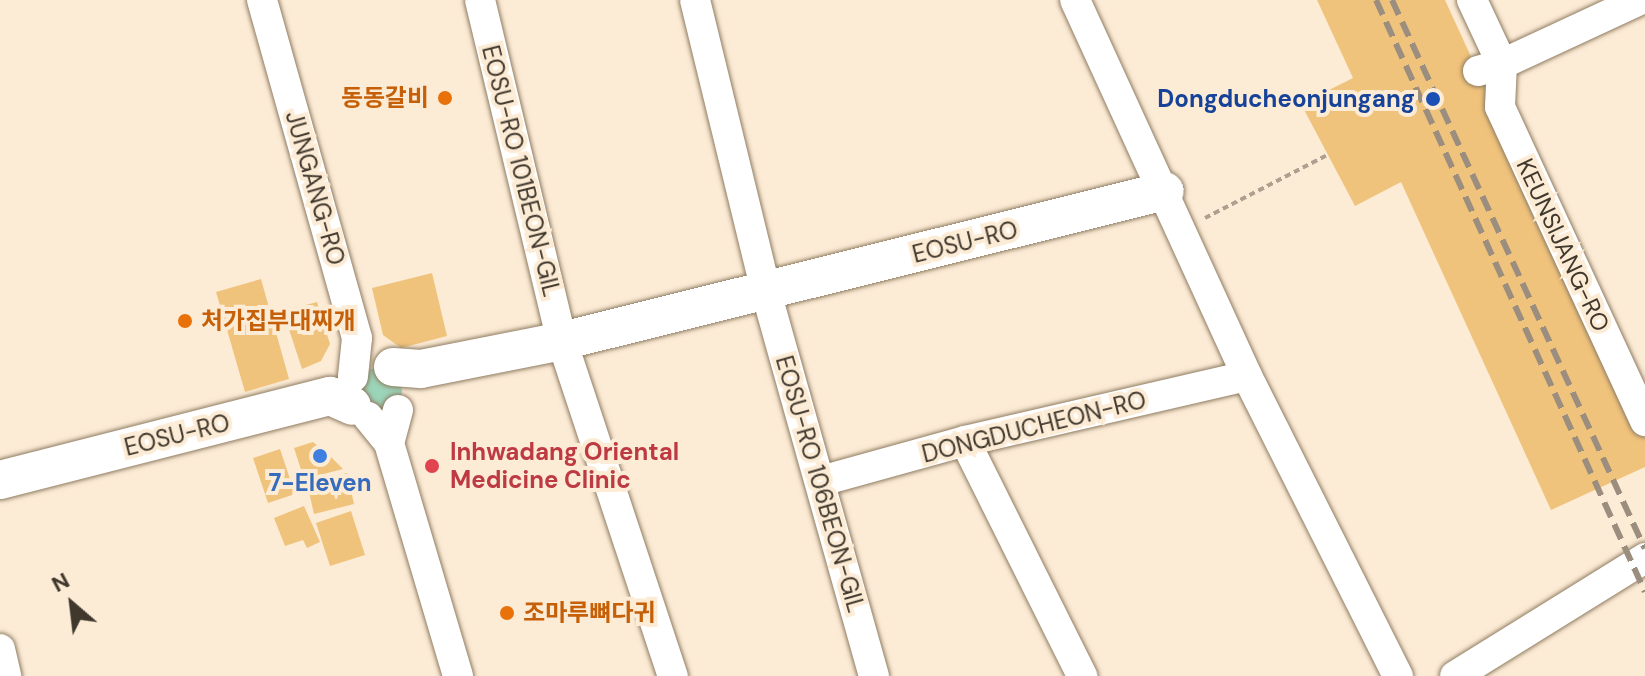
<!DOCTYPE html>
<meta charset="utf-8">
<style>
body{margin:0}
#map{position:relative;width:1645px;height:676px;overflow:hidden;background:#fcebd5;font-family:"DM Sans","Noto Sans KR",sans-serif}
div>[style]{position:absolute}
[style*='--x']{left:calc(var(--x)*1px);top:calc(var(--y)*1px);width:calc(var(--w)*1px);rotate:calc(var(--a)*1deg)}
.green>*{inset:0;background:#9bd5b9}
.building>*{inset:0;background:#f0c37c}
.path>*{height:4px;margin-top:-2px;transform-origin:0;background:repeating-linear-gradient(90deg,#ada08e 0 6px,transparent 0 10px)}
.roads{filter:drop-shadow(0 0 2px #8f7c62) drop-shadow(0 0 2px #8f7c62)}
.minor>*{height:30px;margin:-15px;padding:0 15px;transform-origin:15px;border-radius:15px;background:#fff}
.major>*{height:38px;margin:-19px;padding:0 19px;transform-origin:19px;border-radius:19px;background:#fff}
.rail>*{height:6px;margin-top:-3px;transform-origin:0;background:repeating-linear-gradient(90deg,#9b8e7e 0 16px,transparent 0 24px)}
.dots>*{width:22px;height:22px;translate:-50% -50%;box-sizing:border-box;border:4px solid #fcebd5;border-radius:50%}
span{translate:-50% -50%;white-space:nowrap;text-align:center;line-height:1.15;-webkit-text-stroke:8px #fcebd5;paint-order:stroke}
.food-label{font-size:24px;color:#c56008;font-weight:700}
.right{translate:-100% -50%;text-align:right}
.left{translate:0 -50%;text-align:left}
.transit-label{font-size:24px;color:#164399;font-weight:700}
.street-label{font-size:24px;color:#40382d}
.health-label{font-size:24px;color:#be3a42;font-weight:700}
.shop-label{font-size:24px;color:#366cbe;font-weight:700}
.north{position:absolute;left:32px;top:564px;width:80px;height:80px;-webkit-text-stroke:6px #fcebd5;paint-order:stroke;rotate:332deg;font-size:22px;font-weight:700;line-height:32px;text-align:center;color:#40382d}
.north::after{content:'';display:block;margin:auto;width:28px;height:36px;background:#40382d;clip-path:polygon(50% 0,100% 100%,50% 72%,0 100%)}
</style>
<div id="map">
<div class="green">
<div style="clip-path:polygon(377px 367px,401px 383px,402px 391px,401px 399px,376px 415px,355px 386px,363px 372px)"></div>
</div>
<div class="building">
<div style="clip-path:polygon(1317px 0,1445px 0,1645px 435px,1645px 467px,1551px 510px,1401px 182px,1355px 206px,1301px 104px,1353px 78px)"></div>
<div style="clip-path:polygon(432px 273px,447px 336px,401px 348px,383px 335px,372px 288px)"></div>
<div style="clip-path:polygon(261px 279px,289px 379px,245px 392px,216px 292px)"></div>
<div style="clip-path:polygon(317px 302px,330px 344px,321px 361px,302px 369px,283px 311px)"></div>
<div style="clip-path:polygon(313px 442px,330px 456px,343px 469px,304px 479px,294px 448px)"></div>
<div style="clip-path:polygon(280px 449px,295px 494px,268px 503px,253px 458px)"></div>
<div style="clip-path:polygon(347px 473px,354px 504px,314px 514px,307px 483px)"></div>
<div style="clip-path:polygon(304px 506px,320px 542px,307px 548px,303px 540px,285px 546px,274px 518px)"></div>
<div style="clip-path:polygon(351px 511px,365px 555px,330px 566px,316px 523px)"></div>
</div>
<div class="path">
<div style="--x:1205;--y:218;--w:137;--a:-27.3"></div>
</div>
<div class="roads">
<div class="minor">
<div style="--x:262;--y:0;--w:351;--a:74.3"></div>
<div style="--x:357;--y:338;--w:39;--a:96"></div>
<div style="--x:480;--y:0;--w:351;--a:76.5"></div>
<div style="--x:562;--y:341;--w:353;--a:71.7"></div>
<div style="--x:695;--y:0;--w:301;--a:76.3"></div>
<div style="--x:766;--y:292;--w:399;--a:74.3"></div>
<div style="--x:1075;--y:0;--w:413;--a:65.4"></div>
<div style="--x:1247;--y:376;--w:336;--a:63.3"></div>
<div style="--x:1472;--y:0;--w:71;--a:64.9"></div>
<div style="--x:1502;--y:64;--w:152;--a:-24.9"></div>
<div style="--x:1478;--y:71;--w:25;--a:-16"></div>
<div style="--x:1502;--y:64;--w:43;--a:92.7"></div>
<div style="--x:1500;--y:107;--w:346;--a:65.2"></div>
<div style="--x:398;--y:410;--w:34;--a:105"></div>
<div style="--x:389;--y:443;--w:243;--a:73.5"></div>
<div style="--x:368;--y:417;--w:33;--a:51"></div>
<div style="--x:965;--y:441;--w:263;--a:63.5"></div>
<div style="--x:821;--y:481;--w:149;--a:-15.5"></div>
<div style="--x:965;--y:441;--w:289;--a:-13"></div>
<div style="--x:0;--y:649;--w:28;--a:77"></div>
<div style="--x:1455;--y:676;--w:224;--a:-31.8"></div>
</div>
<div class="major">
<div style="--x:393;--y:367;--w:28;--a:4"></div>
<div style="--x:421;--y:369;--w:144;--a:-11.2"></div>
<div style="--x:562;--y:341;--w:621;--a:-13.97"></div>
<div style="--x:0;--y:480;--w:341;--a:-14.3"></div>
<div style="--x:330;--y:396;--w:24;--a:24"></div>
</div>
</div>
<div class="rail">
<div style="--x:1376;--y:0;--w:650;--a:65.56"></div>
<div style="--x:1392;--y:0;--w:604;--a:65.26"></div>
</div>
<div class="dots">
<div style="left:445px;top:98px;background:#e8710a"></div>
<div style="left:1433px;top:99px;background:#1a4fb4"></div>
<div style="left:185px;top:321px;background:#e8710a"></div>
<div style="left:320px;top:456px;background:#3f7fe0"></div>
<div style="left:432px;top:466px;background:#e0444e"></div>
<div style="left:507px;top:613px;background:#e8710a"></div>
</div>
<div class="food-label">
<span class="right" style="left:429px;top:98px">동동갈비</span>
<span class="left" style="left:201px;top:321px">처가집부대찌개</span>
<span class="left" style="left:523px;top:613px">조마루뼈다귀</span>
</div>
<div class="transit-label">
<span class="right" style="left:1415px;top:99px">Dongducheonjungang</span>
</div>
<div class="street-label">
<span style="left:521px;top:171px;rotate:76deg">EOSU-RO 101BEON-GIL</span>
<span style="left:315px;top:188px;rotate:74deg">JUNGANG-RO</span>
<span style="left:965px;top:242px;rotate:-14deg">EOSU-RO</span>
<span style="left:1563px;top:245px;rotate:65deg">KEUNSIJANG-RO</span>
<span style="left:1034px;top:427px;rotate:-14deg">DONGDUCHEON-RO</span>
<span style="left:177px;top:435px;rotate:-14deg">EOSU-RO</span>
<span style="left:820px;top:484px;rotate:74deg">EOSU-RO 106BEON-GIL</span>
</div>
<div class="health-label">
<span class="left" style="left:450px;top:466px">Inhwadang Oriental<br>Medicine Clinic</span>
</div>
<div class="shop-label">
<span style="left:320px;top:483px">7-Eleven</span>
</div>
<div class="north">N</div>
</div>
